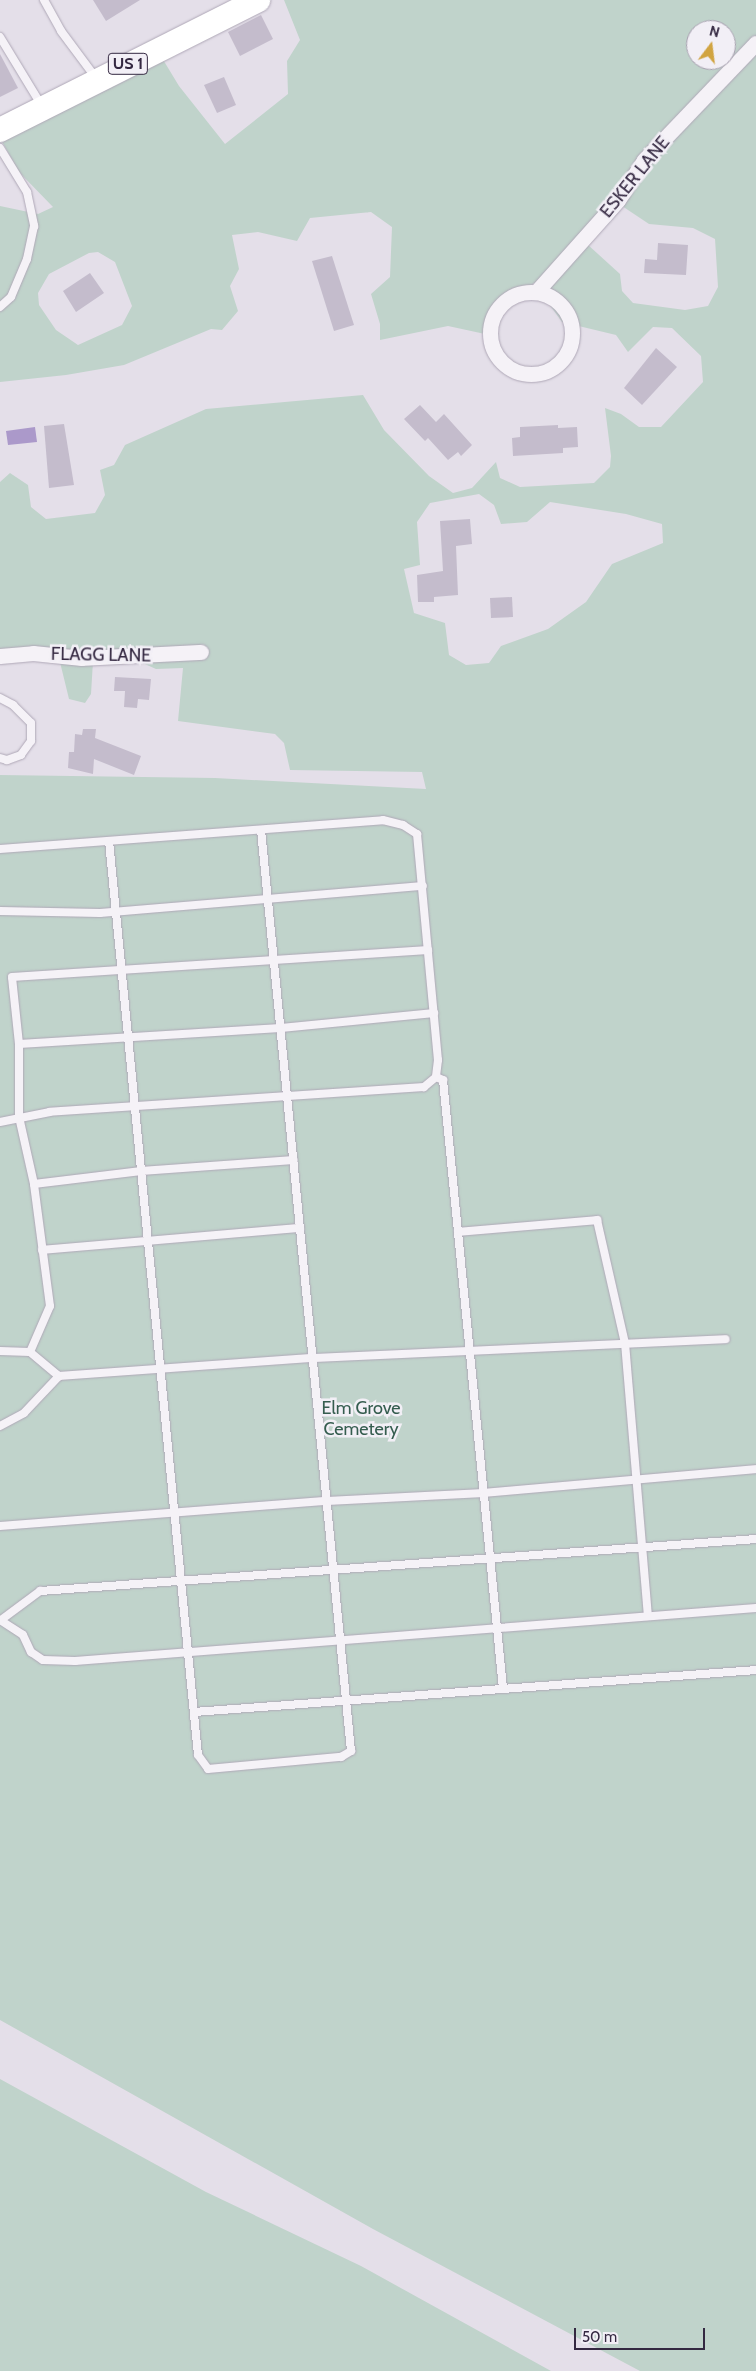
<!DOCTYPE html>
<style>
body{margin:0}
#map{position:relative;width:756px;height:2371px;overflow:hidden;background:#e4dfe9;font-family:Cabin,sans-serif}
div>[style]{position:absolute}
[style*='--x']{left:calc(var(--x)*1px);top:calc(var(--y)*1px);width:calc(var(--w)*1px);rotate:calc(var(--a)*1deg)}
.green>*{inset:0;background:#c0d3cb}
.water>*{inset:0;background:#ab99ca}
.building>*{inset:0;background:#c4bccc}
.roads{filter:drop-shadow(0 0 1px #afa8b7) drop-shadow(0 0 1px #afa8b7)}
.service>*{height:8px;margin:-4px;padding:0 4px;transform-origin:4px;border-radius:4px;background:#f5f2f7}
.minor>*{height:15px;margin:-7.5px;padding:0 7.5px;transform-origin:7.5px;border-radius:7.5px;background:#f5f2f7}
.minor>.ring{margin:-7.5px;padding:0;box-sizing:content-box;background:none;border:15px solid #f5f2f7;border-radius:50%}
.primary>*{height:24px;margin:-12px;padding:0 12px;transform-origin:12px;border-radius:12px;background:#fff}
span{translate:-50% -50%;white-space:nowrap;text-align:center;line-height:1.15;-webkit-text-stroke:5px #f2eff6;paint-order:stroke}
.shield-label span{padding:1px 4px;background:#f2eff6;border:1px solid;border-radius:4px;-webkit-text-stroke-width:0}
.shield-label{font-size:16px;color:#342841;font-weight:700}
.street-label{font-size:18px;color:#342841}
.park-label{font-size:18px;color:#355d4f}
.north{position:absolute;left:686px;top:20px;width:50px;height:50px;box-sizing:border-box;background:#f2eff6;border:1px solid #a69fae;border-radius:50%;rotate:15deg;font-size:14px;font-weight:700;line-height:20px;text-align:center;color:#342841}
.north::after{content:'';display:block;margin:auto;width:18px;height:22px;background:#d1a441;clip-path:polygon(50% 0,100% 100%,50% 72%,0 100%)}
.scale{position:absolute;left:574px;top:2328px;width:131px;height:22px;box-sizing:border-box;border:2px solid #342841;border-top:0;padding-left:6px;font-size:15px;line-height:18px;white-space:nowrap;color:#342841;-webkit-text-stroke:4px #f2eff6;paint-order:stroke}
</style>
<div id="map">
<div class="green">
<div style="clip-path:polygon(evenodd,284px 0,756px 0,756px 2371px,640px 2371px,373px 2229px,0 2020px,0 775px,215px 778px,426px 789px,422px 772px,290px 770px,284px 743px,275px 734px,178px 721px,183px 668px,156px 669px,129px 657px,93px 661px,91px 694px,85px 703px,69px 699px,58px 654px,0 654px,0 482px,10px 473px,28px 485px,31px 507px,46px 519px,95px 513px,105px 495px,100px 470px,114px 465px,125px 445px,206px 409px,363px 395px,384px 430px,429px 476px,453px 493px,472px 488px,496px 462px,500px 478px,520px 487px,594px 483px,610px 467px,611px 456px,605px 408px,621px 414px,639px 427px,661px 427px,703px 382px,701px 356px,672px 328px,653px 327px,628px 352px,616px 335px,562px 322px,534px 283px,492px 316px,485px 334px,448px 326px,380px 340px,380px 324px,371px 294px,390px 277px,392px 227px,371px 212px,310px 218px,297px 241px,258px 232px,232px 235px,239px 269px,230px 286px,238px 311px,222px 330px,211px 329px,124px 365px,66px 375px,0 382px,0 206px,38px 214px,53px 207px,19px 172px,0 138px,156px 48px,179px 86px,225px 144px,288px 94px,287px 61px,300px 40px,284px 0,696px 30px,726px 30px,726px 60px,696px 60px,696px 30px,284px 0,622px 206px,649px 224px,693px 228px,715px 239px,718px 287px,708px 306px,685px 310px,633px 303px,622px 291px,620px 274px,587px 244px,622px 206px,284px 0,98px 252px,115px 262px,132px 306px,122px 325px,78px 345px,56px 330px,39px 305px,38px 293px,49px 274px,89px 253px,98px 252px,284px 0,479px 494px,494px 505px,501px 524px,527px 522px,550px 502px,626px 514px,662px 524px,663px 543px,612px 564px,586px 602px,548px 629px,501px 646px,489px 663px,466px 665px,449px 655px,445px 623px,414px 613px,404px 569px,420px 565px,417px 522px,430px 503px,479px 494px)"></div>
<div style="clip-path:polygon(0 2079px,206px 2192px,361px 2266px,551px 2371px,0 2371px)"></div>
</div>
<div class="water">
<div style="clip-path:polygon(35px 427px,37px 442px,8px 445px,6px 431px)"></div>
</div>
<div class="building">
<div style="clip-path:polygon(93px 0,140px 0,106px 21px)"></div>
<div style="clip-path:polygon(261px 15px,273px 39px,240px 56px,228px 32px)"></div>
<div style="clip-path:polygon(0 54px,18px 88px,0 97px)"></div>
<div style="clip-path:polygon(224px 77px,236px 105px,217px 113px,204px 85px)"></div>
<div style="clip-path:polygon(658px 243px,688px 245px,686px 275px,644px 273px,645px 259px,657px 260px)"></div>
<div style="clip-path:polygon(332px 256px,354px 325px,334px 331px,312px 261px)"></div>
<div style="clip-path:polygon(90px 273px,104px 293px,76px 312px,63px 291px)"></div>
<div style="clip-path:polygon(656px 348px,677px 367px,642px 405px,624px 388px)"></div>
<div style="clip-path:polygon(420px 405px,436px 422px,444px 414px,472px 445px,461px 456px,458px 452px,448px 460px,428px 438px,425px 441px,404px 419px)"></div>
<div style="clip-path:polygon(64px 424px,74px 485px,49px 488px,44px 426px)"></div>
<div style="clip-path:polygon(558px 425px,558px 428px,577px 427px,578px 447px,563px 448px,563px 453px,513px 456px,512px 438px,520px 437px,520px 427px)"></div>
<div style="clip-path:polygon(470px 519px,472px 544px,456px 546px,458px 595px,434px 597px,434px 602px,418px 602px,417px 575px,443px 571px,440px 521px)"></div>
<div style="clip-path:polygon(512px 597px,513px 617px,491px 618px,490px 598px)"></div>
<div style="clip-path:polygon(115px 677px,151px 679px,149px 700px,138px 699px,137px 708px,124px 707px,125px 691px,114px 691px)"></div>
<div style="clip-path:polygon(83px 729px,96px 729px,95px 738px,141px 756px,134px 775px,94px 759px,93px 774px,68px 768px,69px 752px,74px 752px,75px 734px,82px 735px)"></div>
</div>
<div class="roads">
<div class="service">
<div style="--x:44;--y:0;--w:35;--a:61"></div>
<div style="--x:61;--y:31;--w:59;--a:53.3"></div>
<div style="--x:0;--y:37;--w:81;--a:58.7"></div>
<div style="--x:0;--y:148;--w:52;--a:58.5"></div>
<div style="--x:27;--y:192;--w:35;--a:78"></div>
<div style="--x:34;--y:226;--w:34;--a:102"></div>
<div style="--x:27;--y:259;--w:41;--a:112.8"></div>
<div style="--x:11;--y:297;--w:15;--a:138"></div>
<div style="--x:0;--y:698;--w:15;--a:28"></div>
<div style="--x:13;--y:705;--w:25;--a:45"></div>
<div style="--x:31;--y:723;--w:18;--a:90"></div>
<div style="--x:31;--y:741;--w:17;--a:126"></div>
<div style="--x:21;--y:755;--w:15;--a:160"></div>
<div style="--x:7;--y:760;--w:7;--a:-164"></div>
<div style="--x:109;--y:841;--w:918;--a:84.44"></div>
<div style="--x:198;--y:1755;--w:17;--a:54"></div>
<div style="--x:208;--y:1769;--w:134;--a:-5.2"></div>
<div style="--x:341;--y:1757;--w:12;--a:-31"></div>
<div style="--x:351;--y:1751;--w:925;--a:-95.58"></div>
<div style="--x:0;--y:849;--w:384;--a:-4.3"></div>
<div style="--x:383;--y:820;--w:21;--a:14"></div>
<div style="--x:403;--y:825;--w:17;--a:33"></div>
<div style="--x:417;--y:834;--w:227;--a:84.7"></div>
<div style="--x:438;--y:1060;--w:17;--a:97"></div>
<div style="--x:436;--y:1077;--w:16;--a:140"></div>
<div style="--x:424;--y:1087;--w:375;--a:176.2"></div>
<div style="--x:50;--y:1112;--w:51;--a:168.7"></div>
<div style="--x:0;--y:911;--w:100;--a:1.1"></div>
<div style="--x:100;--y:913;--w:324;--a:-4.8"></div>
<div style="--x:19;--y:1044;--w:262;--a:-3.5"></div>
<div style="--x:281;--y:1028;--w:154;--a:-5.6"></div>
<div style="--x:436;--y:1077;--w:8;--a:23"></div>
<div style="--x:443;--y:1080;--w:612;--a:84.37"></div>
<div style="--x:34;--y:1184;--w:108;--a:-6.9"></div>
<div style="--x:141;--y:1171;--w:153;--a:-4.1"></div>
<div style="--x:458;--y:1232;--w:140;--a:-4.9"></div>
<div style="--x:597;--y:1220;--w:126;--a:77.2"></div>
<div style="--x:625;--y:1343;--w:274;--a:85.2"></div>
<div style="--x:42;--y:1250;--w:259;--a:-4.9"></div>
<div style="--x:0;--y:1351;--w:30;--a:2"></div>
<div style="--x:30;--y:1352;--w:38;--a:40"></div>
<div style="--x:30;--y:1352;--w:50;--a:-66.5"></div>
<div style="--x:50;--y:1306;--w:123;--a:-97.5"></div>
<div style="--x:34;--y:1184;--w:69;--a:-102.6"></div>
<div style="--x:19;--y:1117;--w:73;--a:-90"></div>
<div style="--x:19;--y:1044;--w:67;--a:-96"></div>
<div style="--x:12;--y:977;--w:417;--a:-3.7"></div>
<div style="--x:0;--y:1426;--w:27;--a:-28"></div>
<div style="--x:24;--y:1413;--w:51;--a:-46.6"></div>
<div style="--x:59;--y:1376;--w:255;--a:-4.1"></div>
<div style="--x:313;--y:1358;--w:413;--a:-2.6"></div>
<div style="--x:0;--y:1526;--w:328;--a:-4.4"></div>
<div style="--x:327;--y:1501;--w:157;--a:-2.9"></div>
<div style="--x:484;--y:1493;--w:273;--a:-5"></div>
<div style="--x:0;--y:1620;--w:27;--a:33"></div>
<div style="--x:23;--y:1635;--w:19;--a:65"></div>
<div style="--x:31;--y:1652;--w:14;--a:34"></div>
<div style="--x:43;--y:1660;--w:32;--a:2"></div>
<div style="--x:75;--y:1661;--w:683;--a:-4.45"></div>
<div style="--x:1;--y:1620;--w:49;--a:-36.6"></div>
<div style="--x:40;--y:1591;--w:718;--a:-4.15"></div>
<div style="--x:194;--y:1712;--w:564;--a:-4.27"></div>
</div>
<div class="minor">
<div class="ring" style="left:490px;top:292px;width:67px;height:67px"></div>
<div style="--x:536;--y:292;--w:123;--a:-48.3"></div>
<div style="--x:618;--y:200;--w:48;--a:-57"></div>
<div style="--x:644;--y:160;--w:162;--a:-46.3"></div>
<div style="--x:0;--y:656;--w:33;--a:-5"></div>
<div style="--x:33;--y:653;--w:49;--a:5.8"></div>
<div style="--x:82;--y:658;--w:119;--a:-2.9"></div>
</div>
<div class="primary">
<div style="--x:0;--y:130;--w:289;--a:-26.7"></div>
</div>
</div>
<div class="shield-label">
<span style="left:128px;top:64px">US 1</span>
</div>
<div class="street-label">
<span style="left:635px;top:177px;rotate:-51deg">ESKER LANE</span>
<span style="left:101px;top:655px;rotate:1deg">FLAGG LANE</span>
</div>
<div class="park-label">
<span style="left:361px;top:1419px">Elm Grove<br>Cemetery</span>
</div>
<div class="north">N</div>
<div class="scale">50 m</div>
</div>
